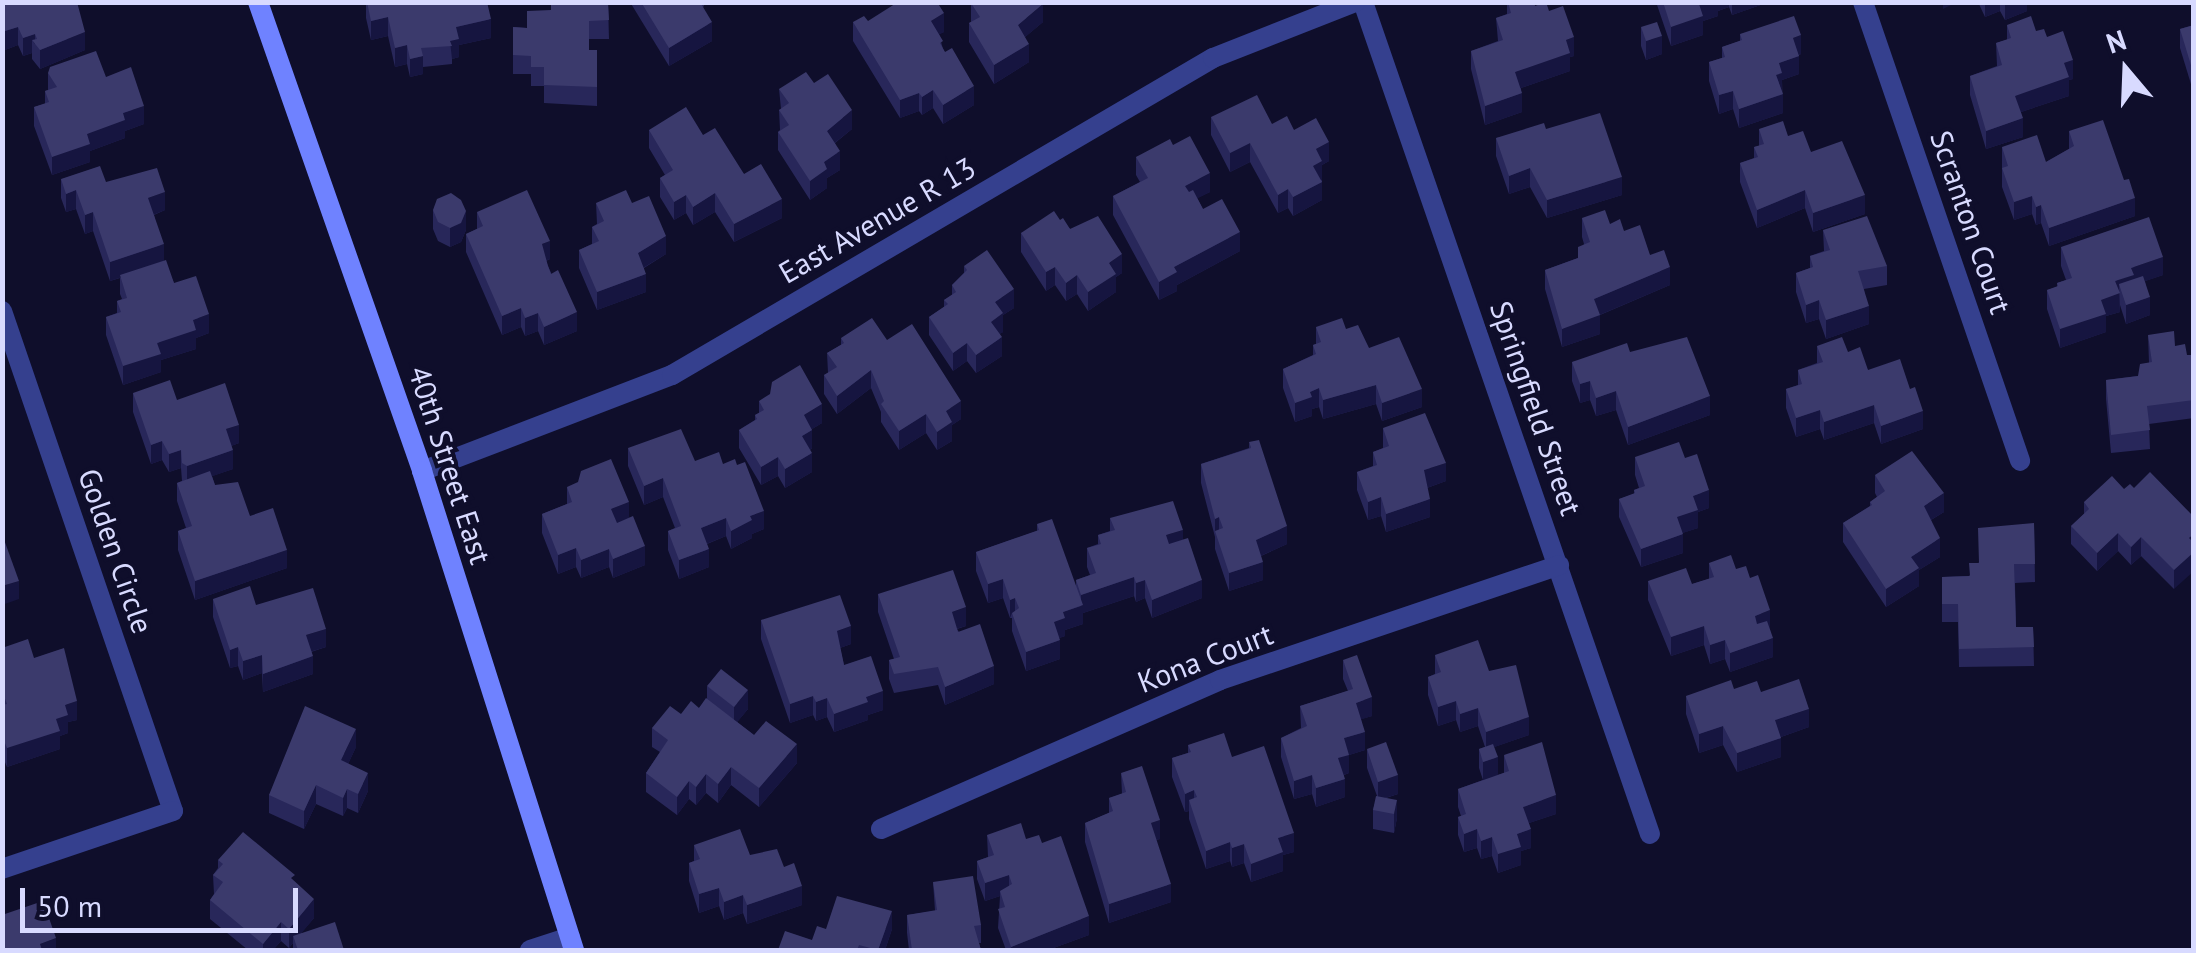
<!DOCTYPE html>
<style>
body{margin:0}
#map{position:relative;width:2196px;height:953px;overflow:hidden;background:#0f0e2b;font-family:"PT Sans",sans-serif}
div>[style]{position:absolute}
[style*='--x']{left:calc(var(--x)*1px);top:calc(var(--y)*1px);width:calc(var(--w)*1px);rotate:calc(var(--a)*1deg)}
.lane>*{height:20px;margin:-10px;padding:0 10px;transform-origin:10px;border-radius:10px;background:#35408e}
.street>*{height:20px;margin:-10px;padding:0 10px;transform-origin:10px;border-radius:10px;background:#35408e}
.secondary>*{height:20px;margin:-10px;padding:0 10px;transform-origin:10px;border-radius:10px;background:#6f82ff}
.wall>*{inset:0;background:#28275a}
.shaded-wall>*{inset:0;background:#161540}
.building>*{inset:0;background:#3b3a6c}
span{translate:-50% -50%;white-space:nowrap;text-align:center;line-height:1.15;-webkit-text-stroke:8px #0f0e2b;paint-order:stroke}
.street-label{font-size:30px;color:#d8daff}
.frame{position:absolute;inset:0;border:5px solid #d8daff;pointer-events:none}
.north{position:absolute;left:2076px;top:20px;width:100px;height:100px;-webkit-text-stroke:8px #0f0e2b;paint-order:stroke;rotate:341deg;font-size:28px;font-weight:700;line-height:40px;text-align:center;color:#d8daff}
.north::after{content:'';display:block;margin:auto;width:35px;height:45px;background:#d8daff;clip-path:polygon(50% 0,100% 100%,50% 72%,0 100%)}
.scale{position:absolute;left:20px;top:888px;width:278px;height:45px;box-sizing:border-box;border:5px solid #d8daff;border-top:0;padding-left:12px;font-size:30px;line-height:35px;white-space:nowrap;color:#d8daff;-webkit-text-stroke:8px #0f0e2b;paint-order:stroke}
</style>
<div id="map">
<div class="lane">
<div style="--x:530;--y:950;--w:42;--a:-18"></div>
</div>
<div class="street">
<div style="--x:1363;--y:2;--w:880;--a:70.97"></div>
<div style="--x:1863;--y:2;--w:485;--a:71.1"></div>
<div style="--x:2;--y:311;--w:528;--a:71.12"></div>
<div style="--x:173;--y:811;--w:181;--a:161.3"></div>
<div style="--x:422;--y:471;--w:268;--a:-21"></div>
<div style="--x:672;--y:375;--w:627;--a:-30.37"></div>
<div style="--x:1213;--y:58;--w:153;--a:-21.5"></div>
<div style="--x:881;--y:829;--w:370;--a:-23.7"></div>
<div style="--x:1220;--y:680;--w:358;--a:-18.7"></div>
</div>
<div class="secondary">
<div style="--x:258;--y:2;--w:497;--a:70.7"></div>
<div style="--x:422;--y:471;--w:503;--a:72.39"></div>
</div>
<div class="wall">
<div style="clip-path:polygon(2px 2px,85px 50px,40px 69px,32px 59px,32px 53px,23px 56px,18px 45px,5px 50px,2px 43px)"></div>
<div style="clip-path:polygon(366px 2px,487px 2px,491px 38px,459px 45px,459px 57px,452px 59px,452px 64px,423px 67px,423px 74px,410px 77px,407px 64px,395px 67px,388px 36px,371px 40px,366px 18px)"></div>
<div style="clip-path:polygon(608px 2px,609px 39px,589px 39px,589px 50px,597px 50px,597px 106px,544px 103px,544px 86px,531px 86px,531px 74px,513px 74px,513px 27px,527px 28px,551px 10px)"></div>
<div style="clip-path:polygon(630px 2px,705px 2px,703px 8px,712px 41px,669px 66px)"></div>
<div style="clip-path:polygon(1507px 2px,1534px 2px,1535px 6px,1549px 11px,1574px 56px,1570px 57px,1570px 71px,1521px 88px,1522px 112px,1485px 125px,1471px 69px,1471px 51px,1498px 41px,1496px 18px,1507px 14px)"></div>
<div style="clip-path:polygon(1656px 2px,1769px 2px,1732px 15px,1729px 7px,1718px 11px,1718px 16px,1703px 21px,1703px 35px,1671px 46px)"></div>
<div style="clip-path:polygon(1978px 2px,2027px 2px,2027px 11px,2005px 20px,2000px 11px,1985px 17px)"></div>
<div style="clip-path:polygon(971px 3px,1043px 22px,1025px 37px,1029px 62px,994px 84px,969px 42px,969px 23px,971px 22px)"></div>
<div style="clip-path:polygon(868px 21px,944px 32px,939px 34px,943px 49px,974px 105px,943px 124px,933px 108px,922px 115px,919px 111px,900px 118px,853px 41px,853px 22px)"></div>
<div style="clip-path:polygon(2007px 25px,2036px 31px,2047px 37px,2073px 79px,2069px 80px,2069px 96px,2021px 112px,2023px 137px,1986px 149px,1970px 95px,1970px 76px,1997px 66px,1996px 43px,2007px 40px)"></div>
<div style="clip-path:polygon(2194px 25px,2194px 94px,2180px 48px,2180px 29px)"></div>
<div style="clip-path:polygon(1641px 27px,1662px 54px,1646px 60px,1641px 46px)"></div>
<div style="clip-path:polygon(1740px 34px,1801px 54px,1799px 55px,1799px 74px,1782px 80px,1783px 113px,1739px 128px,1733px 109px,1719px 114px,1709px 81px,1709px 62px,1722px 58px,1722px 47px,1740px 41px)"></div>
<div style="clip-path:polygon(48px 73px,106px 77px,144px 124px,125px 131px,125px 138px,90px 151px,90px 162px,52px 175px,34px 126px,34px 107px,45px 104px,45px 91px,48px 90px)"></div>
<div style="clip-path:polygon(814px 83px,852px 129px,835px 143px,840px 170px,827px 178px,827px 188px,810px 200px,778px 150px,778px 132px,780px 130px,779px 110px,781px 109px,779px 89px)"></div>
<div style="clip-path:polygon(1211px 117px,1272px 124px,1294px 130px,1329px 161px,1322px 165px,1322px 200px,1293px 216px,1288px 208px,1278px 213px,1250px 162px,1230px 172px,1211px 135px)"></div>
<div style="clip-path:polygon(1546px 129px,1622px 195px,1547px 218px,1530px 187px,1509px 194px,1496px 156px,1496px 138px)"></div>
<div style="clip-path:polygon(1759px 129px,1788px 136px,1811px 152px,1865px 214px,1813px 232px,1805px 208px,1757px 228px,1740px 182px,1740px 163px,1754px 158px,1754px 147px,1759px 146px)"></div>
<div style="clip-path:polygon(649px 130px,703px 135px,744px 174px,782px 218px,734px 242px,715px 212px,693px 225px,686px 213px,674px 220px,660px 197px,660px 178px,665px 175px,649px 148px)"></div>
<div style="clip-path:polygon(2069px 131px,2135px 216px,2049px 246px,2041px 223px,2036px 225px,2032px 214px,2014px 220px,2002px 187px,2002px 147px,2046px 162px,2069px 149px)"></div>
<div style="clip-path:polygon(1173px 145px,1210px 192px,1197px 198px,1203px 209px,1240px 251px,1177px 285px,1177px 291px,1159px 300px,1113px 215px,1113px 196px,1140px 182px,1136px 175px,1136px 157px)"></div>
<div style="clip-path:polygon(61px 179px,106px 182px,165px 210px,154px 215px,164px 261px,174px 283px,209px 333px,196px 338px,196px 349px,161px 360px,161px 372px,123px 385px,106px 335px,106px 317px,117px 313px,117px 301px,122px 299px,120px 294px,120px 278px,110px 281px,93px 231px,85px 234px,76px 209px,66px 212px,61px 198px)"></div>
<div style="clip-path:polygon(596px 203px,632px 203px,666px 254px,644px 268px,646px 292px,597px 310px,579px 268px,579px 250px,592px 244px,592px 227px,597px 224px)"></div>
<div style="clip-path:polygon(433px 210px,466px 230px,461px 242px,450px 247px,438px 241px,433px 229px)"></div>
<div style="clip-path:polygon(477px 212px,550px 259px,546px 261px,548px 266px,577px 331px,544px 345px,538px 331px,525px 336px,521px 327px,502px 335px,466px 252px,466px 234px,477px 229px)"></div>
<div style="clip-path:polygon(1582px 218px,1610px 224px,1624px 231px,1650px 255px,1670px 285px,1600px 315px,1600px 334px,1562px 347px,1545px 289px,1545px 270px,1578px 258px,1584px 244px,1582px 237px)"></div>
<div style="clip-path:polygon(1060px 220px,1122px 273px,1116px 277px,1116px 292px,1088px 311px,1077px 294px,1066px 301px,1055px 285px,1046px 291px,1021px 252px,1021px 233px)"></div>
<div style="clip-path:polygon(1823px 230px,1887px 266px,1887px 285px,1864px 289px,1869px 324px,1826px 339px,1819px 319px,1806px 323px,1796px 292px,1796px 273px,1810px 268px,1810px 256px,1824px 251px)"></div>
<div style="clip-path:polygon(2061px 247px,2163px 275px,2145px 281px,2150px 315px,2126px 324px,2120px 305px,2120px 312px,2106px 316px,2106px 332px,2060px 348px,2047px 309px,2047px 290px,2057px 287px,2057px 283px,2066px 280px,2061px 266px)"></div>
<div style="clip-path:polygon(964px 266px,1014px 308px,1003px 315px,1003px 332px,999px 334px,1002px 356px,976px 373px,967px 361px,953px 371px,929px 335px,929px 317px,944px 307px,944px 300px,952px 295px,952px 285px,964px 273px)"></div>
<div style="clip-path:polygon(1316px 327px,1346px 329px,1369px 348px,1422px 407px,1382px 421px,1376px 404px,1323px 419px,1319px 407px,1312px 409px,1312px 416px,1295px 422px,1283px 388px,1283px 369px,1313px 355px,1313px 345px,1316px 344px)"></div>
<div style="clip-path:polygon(2148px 335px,2175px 346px,2187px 355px,2194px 355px,2194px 418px,2149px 424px,2150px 449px,2111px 453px,2106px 399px,2106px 380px,2138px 376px,2149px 363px)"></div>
<div style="clip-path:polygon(841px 338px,887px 340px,961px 419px,952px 425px,952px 441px,937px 450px,926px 433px,899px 450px,881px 422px,881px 412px,871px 388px,837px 414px,824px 394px,824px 375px,828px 373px,827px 353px,841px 345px)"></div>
<div style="clip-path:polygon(1817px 346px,1848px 352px,1868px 370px,1923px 429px,1881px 444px,1874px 423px,1824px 440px,1820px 429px,1796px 437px,1786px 408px,1786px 389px,1798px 385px,1798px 370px,1817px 363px)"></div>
<div style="clip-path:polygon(1630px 352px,1710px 415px,1628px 445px,1616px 410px,1596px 416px,1590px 400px,1580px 403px,1572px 381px,1572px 362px)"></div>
<div style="clip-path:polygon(133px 393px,177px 400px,239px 443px,231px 446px,233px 469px,212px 476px,215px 485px,250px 516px,287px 568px,195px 600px,178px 550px,178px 531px,186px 528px,177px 501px,177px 483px,182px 481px,181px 468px,169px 472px,162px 460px,151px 464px,133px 412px)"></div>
<div style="clip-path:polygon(759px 401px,822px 423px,812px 429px,812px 448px,810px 450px,812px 472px,785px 488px,778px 476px,761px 485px,739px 448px,739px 430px,755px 420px,755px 415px,759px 413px)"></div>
<div style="clip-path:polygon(1383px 428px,1446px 481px,1427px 488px,1430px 517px,1386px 532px,1381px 516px,1368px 520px,1357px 490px,1357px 472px,1373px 466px,1373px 452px,1383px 448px)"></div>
<div style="clip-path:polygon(1249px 442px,1287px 544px,1261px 556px,1263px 580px,1229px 591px,1215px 549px,1215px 537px,1201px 483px,1201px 464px,1249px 448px)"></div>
<div style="clip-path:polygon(628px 448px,695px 461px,723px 464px,764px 529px,752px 534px,752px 538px,731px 549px,726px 536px,707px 544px,709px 567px,679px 579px,668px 550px,668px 531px,675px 528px,663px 497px,644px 505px,628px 466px)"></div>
<div style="clip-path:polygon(1635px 457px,1685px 458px,1709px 508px,1698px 512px,1698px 528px,1682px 533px,1683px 553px,1641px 567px,1619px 517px,1619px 499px,1634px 494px,1634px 490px,1639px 488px,1635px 475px)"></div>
<div style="clip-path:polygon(1875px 475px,1944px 512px,1931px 520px,1940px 557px,1919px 570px,1919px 586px,1886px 607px,1843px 542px,1843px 523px,1870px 506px,1870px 502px,1877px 497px,1875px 493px)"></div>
<div style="clip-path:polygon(567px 487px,629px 517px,645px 565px,613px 578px,609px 567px,581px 578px,576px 567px,558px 574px,542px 533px,542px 514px,567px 504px)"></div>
<div style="clip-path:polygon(2134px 488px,2194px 517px,2174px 589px,2141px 556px,2131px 565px,2118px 551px,2097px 571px,2071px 544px,2071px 526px,2084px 514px,2084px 502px,2124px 489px)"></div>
<div style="clip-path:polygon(1110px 518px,1183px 539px,1202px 598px,1152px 618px,1145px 598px,1136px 602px,1134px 596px,1083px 613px,1083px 624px,1065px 630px,1065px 636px,1059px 638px,1060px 659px,1026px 671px,1012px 631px,1012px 618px,1010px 618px,1003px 598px,988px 603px,976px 571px,976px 552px,1037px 531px,1037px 524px,1076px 587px,1076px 580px,1090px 575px,1087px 567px,1087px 548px,1098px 544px,1098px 535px,1110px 531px)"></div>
<div style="clip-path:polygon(2034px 523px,2035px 582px,2015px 583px,2016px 627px,2033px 627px,2034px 666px,1959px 667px,1958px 622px,1942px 622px,1942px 577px,1969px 576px,1978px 563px)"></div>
<div style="clip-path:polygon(1709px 563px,1736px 569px,1770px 629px,1773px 657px,1730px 672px,1725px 659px,1710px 664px,1704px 645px,1671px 656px,1648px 600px,1648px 581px,1692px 584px,1709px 579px)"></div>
<div style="clip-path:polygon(878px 594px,966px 626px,957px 629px,994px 684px,945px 705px,938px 685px,894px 693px,889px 679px,889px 660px,894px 659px,878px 612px)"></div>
<div style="clip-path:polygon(213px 599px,256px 605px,326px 647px,311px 652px,313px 674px,263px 692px,262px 673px,243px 680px,238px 666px,230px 668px,213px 617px)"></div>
<div style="clip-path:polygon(761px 620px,851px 644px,840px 648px,844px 665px,883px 710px,868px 715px,868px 720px,834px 732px,827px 717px,816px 721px,813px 715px,790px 723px,761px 639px)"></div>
<div style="clip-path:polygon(2px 648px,34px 658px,77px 720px,68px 722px,68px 733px,60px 736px,60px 749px,7px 767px,2px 755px)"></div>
<div style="clip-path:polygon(1435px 655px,1489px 671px,1529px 735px,1494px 747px,1498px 775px,1504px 773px,1504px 755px,1556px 814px,1529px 823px,1531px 848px,1521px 851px,1521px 865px,1498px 873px,1492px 856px,1481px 859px,1477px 848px,1464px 852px,1458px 835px,1458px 817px,1461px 816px,1458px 807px,1458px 789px,1483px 780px,1479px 768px,1479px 749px,1485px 747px,1478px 726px,1460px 732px,1456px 720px,1438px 726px,1428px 695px,1428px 677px,1435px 674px)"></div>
<div style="clip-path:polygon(1343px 660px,1372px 716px,1361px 719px,1365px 750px,1349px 755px,1349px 773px,1344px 775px,1345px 797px,1316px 807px,1312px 794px,1294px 799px,1281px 757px,1281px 738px,1301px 728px,1300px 706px,1348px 691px,1343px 679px)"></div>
<div style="clip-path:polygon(707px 686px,748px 709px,737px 722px,754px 735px,797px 763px,759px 807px,731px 785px,718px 803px,706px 793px,696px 805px,689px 799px,677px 815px,646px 792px,646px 773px,660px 752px,652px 747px,652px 728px,681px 714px,699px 708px,707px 699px)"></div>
<div style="clip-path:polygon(1734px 689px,1761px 692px,1809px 727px,1781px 737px,1781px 757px,1737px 772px,1723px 745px,1699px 753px,1686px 714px,1686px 696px)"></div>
<div style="clip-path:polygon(1188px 745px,1232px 757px,1294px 852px,1283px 855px,1283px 871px,1251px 882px,1244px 863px,1232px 867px,1230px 861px,1206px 869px,1189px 819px,1189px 811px,1185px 812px,1172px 777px,1172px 758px,1188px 753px)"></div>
<div style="clip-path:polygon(356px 747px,348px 764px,368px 791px,358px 813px,347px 808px,343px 816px,316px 804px,304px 829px,269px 813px,269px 795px)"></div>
<div style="clip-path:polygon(1367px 749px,1398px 794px,1386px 798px,1397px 818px,1394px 833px,1373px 829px,1373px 810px,1377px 796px,1367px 768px)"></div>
<div style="clip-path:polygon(1121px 773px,1160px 839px,1156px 840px,1171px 902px,1109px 923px,1085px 842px,1085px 823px,1109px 813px,1109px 798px,1122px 794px)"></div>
<div style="clip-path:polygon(987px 835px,1026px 839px,1042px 843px,1089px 935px,1048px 950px,1006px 950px,998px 928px,1000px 896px,985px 901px,977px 879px,977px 861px,988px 857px)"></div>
<div style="clip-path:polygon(694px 845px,750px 855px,784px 867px,802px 905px,747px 924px,743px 913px,724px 920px,719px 906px,699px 913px,689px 881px,689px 863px,694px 861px)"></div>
<div style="clip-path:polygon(218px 860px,295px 882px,314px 918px,301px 933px,344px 950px,293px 950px,293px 943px,289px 948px,281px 941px,273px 950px,248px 950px,210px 919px,210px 900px,214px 894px,213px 875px,218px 868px)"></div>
<div style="clip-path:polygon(933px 882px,981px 925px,981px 943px,979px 943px,981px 950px,909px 950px,907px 933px,907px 915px,935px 911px)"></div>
<div style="clip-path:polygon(826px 929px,892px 929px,885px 950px,778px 950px,812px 940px)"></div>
</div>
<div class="shaded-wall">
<div style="clip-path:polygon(1703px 2px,1729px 2px,1729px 7px,1718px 11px,1718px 16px,1703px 21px,1703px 35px,1671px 46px,1671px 27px,1699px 4px)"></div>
<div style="clip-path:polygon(1732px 2px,1769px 2px,1732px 15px)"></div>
<div style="clip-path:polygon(1943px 2px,1957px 2px,1943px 9px)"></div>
<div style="clip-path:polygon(1985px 2px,2000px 2px,2000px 11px,1985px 17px)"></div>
<div style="clip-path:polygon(2005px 2px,2027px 2px,2027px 11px,2005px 20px)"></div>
<div style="clip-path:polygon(1043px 4px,1043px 22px,1018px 43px,1018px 25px)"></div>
<div style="clip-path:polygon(944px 13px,944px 32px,931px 39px,931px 21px)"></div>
<div style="clip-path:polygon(388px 17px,388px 36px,371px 40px,371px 21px)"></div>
<div style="clip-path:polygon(491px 19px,491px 38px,459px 45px,459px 57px,452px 59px,450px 41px,456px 27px)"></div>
<div style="clip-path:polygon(712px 22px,712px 41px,669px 66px,669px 48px)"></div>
<div style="clip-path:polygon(18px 27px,18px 45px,5px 50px,5px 31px)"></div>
<div style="clip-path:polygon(85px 32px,85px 50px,40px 69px,40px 50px)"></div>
<div style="clip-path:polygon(35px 34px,35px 44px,32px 40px,32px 53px,23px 56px,23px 38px)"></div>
<div style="clip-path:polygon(1801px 35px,1801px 54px,1793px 57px,1793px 38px)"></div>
<div style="clip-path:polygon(1662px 36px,1662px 54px,1646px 60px,1646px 41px)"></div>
<div style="clip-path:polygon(1574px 37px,1574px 56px,1570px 57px,1570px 71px,1515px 90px,1515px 72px,1566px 40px)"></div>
<div style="clip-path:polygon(1029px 44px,1029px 62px,994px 84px,994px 65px)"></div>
<div style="clip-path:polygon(407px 45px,407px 64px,395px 67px,395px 48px)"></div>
<div style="clip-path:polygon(423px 56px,423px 74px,410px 77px,410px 59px)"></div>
<div style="clip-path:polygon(1799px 56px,1799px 74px,1782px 80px,1782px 92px,1776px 75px,1779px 63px)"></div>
<div style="clip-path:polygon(2073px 60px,2073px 79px,2069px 80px,2069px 96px,2015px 114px,2015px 96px,2064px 63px)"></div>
<div style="clip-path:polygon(974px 86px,974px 105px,943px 124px,943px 105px)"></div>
<div style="clip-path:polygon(933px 90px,933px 108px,922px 115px,922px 97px)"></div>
<div style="clip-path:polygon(1733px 91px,1733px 109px,1719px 114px,1719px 95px)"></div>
<div style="clip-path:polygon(919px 93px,919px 111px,900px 118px,900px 100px)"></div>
<div style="clip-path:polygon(1522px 93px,1522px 112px,1485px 125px,1485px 106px)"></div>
<div style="clip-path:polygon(1783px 94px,1783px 113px,1739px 128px,1739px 109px)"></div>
<div style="clip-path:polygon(144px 106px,144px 124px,125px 131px,125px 138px,90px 151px,90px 162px,52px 175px,52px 157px,87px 134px,123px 113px)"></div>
<div style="clip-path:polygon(852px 110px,852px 129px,827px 149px,827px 131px)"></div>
<div style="clip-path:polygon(2023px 118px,2023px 137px,1986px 149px,1986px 131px)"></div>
<div style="clip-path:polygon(1329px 142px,1329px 161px,1322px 165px,1322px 180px,1313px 185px,1313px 166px,1316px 149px)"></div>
<div style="clip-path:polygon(1250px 143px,1250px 162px,1230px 172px,1230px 153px)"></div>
<div style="clip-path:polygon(840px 151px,840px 170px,827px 178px,827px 188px,810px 200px,810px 181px,824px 162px)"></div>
<div style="clip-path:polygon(1530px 168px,1530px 187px,1509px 194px,1509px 176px)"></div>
<div style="clip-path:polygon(1210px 173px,1210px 192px,1185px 205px,1185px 186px)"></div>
<div style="clip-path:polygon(1622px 177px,1622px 195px,1547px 218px,1547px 200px)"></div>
<div style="clip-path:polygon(1322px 182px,1322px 200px,1293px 216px,1293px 197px)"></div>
<div style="clip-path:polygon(1288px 189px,1288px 208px,1278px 213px,1278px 195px)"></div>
<div style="clip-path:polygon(76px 190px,76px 209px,66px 212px,66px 194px)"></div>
<div style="clip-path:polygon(1805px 190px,1805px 208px,1757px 228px,1757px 210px)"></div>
<div style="clip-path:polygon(165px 192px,165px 210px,148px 217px,148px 198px)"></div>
<div style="clip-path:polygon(715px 193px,715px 212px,693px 225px,693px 207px)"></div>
<div style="clip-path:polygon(686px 195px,686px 213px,674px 220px,674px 202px)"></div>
<div style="clip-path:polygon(1865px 195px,1865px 214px,1813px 232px,1813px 213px)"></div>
<div style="clip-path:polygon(2032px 196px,2032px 214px,2014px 220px,2014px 202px)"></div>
<div style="clip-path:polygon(2135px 198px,2135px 216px,2049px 246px,2049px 228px)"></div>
<div style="clip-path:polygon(782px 199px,782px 218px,734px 242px,734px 224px)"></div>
<div style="clip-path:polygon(2041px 205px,2041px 223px,2036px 225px,2036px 207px)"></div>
<div style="clip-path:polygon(466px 211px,466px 230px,461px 242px,450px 247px,450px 228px)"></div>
<div style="clip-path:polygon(93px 212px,93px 231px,85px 234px,85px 215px)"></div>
<div style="clip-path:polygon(1240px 232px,1240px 251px,1177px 285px,1177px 291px,1159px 300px,1159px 282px,1174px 267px)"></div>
<div style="clip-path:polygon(666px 236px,666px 254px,638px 271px,638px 253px)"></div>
<div style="clip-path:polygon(550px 241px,550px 259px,542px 262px,542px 244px)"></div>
<div style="clip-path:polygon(164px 244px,164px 263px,110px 281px,110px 262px)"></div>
<div style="clip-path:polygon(1122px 254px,1122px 273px,1116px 277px,1116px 292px,1088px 311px,1088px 292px,1109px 263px)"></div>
<div style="clip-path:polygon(2163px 257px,2163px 275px,2134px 285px,2119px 284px,2120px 312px,2106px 316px,2106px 332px,2060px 348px,2060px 329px,2131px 268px)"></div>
<div style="clip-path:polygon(1055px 267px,1055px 285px,1046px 291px,1046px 272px)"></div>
<div style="clip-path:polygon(1670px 267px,1670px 285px,1597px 316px,1600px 315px,1600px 334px,1562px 347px,1562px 329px,1594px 299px)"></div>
<div style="clip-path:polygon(646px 274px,646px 292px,597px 310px,597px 292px)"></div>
<div style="clip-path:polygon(1077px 275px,1077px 294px,1066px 301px,1066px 283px)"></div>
<div style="clip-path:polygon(1014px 289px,1014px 308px,1003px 315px,1003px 332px,991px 340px,991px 322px,995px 302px)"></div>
<div style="clip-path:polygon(2150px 297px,2150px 315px,2126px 324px,2126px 305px)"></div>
<div style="clip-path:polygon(1819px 300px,1819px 319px,1806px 323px,1806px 305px)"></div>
<div style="clip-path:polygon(1869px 306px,1869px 324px,1826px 339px,1826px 320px)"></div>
<div style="clip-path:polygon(521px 308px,521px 327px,502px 335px,502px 316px)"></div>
<div style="clip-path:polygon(577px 312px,577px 331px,544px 345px,544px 327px)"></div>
<div style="clip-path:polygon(538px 313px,538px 331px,525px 336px,525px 318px)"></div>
<div style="clip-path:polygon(209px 314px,209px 333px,196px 338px,196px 349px,161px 360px,161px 372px,123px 385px,123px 366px,193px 320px)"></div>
<div style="clip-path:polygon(1002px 337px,1002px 356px,976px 373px,976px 355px)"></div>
<div style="clip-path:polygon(967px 343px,967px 361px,953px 371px,953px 353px)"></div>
<div style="clip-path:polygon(871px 370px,871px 388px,837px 414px,837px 396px)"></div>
<div style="clip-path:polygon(1590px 381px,1590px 400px,1580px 403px,1580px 384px)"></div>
<div style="clip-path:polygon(1376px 385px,1376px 404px,1323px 419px,1323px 400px)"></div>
<div style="clip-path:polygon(1319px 388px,1319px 407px,1312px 409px,1312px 416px,1295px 422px,1295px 403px,1310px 392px)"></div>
<div style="clip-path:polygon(1422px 389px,1422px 407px,1382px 421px,1382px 403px)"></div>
<div style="clip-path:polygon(1616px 391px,1616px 410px,1596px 416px,1596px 398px)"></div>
<div style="clip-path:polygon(1710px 396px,1710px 415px,1628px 445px,1628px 427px)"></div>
<div style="clip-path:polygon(961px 401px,961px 419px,952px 425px,952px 441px,937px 450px,937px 432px,946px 411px)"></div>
<div style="clip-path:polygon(822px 404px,822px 423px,804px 434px,804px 415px)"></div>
<div style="clip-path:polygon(1874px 405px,1874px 423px,1824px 440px,1824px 422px)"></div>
<div style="clip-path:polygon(1820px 410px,1820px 429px,1796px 437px,1796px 418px)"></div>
<div style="clip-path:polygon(1923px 411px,1923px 429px,1881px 444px,1881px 426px)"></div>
<div style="clip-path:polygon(926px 414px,926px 433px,899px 450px,899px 431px)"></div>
<div style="clip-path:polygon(239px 425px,239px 443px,226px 448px,226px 429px)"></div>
<div style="clip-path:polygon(812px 430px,812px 448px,802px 455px,802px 436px)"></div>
<div style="clip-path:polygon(162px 441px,162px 460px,151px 464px,151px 445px)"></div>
<div style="clip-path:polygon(181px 450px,181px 468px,169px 472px,169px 454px)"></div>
<div style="clip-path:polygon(233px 450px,233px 469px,187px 485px,187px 466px)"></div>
<div style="clip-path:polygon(812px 453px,812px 472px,785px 488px,785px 469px)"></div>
<div style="clip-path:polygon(778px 457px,778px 476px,761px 485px,761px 467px)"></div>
<div style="clip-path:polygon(1446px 463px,1446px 481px,1424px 489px,1424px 470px)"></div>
<div style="clip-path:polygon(663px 478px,663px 497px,644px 505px,644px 486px)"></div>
<div style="clip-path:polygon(1709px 490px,1709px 508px,1698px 512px,1698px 528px,1677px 535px,1677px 517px,1693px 496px)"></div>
<div style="clip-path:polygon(1944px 493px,1944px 512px,1924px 524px,1924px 506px)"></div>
<div style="clip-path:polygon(1381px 497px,1381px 516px,1368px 520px,1368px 502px)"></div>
<div style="clip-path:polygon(1430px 499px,1430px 517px,1386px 532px,1386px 514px)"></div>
<div style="clip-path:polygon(629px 502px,629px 521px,611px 528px,611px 509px)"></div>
<div style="clip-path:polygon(764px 511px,764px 529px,752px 534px,752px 538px,731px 549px,731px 531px,750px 516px)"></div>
<div style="clip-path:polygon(1219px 517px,1219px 536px,1215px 531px,1215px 537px,1215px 519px)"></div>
<div style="clip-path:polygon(726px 518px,726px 536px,701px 546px,701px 528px)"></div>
<div style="clip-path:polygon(1287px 526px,1287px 544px,1256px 558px,1256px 540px)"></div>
<div style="clip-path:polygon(1183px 530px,1183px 548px,1166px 554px,1166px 535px)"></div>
<div style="clip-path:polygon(2118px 533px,2118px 551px,2097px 571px,2097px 553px)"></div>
<div style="clip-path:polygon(1683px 534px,1683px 553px,1641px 567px,1641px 549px)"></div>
<div style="clip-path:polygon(2194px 534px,2194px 571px,2174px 589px,2174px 570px,2189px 538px)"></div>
<div style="clip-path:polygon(2141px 537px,2141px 556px,2131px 565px,2131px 547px)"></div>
<div style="clip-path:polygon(1940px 538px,1940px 557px,1919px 570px,1919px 586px,1886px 607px,1886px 589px,1911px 557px)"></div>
<div style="clip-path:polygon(645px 546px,645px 565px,613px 578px,613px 559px)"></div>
<div style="clip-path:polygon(576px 548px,576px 567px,558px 574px,558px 555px)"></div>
<div style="clip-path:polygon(609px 549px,609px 567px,581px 578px,581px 560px)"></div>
<div style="clip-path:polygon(709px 549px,709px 567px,679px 579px,679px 560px)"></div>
<div style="clip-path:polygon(287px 550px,287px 568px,195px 600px,195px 581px)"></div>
<div style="clip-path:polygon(1263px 562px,1263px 580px,1229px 591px,1229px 573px)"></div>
<div style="clip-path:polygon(1134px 577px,1134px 596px,1083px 613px,1083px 624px,1065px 630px,1065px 636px,1054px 640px,1054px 622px,1063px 612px,1081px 606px,1081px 595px)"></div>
<div style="clip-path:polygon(1003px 579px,1003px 598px,988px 603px,988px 584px)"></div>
<div style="clip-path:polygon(1145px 580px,1145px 598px,1136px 602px,1136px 583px)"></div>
<div style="clip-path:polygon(1202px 580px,1202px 598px,1152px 618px,1152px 600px)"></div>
<div style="clip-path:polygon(19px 581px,19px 599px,2px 605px,2px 586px)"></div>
<div style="clip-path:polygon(1015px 598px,1015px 616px,1012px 613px,1010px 618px,1010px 600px)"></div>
<div style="clip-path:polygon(966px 607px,966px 626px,952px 630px,952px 612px)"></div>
<div style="clip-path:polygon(1770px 610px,1770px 629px,1755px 634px,1755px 616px)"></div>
<div style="clip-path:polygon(851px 626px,851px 644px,837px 649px,837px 631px)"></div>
<div style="clip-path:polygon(1704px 626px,1704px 645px,1671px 656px,1671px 637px)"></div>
<div style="clip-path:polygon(326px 629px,326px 647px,306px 653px,306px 635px)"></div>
<div style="clip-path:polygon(1773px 638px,1773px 657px,1730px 672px,1730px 653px)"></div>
<div style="clip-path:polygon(1060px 640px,1060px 659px,1026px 671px,1026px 652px)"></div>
<div style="clip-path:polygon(1725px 640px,1725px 659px,1710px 664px,1710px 645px)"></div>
<div style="clip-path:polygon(238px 647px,238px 666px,230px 668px,230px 650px)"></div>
<div style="clip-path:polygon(262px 655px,262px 673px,243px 680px,243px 661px)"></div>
<div style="clip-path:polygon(313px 656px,313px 674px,263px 692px,263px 674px)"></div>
<div style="clip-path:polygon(994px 666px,994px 684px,945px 705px,945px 687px)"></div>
<div style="clip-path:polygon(748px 690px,748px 709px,734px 726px,734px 707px)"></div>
<div style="clip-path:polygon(883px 691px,883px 710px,868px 715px,868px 720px,834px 732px,834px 714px,866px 697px)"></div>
<div style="clip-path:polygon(813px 696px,813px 715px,790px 723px,790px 704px)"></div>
<div style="clip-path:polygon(1372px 697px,1372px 716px,1356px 721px,1356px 703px)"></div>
<div style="clip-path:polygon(827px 698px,827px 717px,816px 721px,816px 702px)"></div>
<div style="clip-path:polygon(77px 701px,77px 720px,68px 722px,68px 733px,60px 736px,60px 749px,7px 767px,7px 748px,56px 719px,65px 705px)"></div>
<div style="clip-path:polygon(1456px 701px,1456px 720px,1438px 726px,1438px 707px)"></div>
<div style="clip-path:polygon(1478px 708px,1478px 726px,1460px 732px,1460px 714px)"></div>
<div style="clip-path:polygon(1809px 709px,1809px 727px,1775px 739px,1775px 720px)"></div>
<div style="clip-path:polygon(1529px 717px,1529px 735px,1486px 750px,1486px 732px)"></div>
<div style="clip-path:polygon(1723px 726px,1723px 745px,1699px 753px,1699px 734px)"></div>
<div style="clip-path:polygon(356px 729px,356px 747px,341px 779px,341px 760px)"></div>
<div style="clip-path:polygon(1365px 732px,1365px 750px,1349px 755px,1349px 773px,1338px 777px,1338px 758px,1344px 738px)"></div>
<div style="clip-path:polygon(1781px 738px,1781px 757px,1737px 772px,1737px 753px)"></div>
<div style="clip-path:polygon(797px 744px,797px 763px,759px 807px,759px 788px)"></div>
<div style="clip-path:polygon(1498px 757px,1498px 776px,1483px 781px,1483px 762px)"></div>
<div style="clip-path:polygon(731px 767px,731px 785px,718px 803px,718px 784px)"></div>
<div style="clip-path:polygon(368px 773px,368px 791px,358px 813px,358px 794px)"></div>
<div style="clip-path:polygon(706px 774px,706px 793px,696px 805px,696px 787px)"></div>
<div style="clip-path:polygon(1312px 775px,1312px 794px,1294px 799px,1294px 781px)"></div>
<div style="clip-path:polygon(1398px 775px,1398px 794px,1378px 800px,1378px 782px)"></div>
<div style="clip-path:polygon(1345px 779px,1345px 797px,1316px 807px,1316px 788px)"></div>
<div style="clip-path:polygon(689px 781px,689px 799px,677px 815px,677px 797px)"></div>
<div style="clip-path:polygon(316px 785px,316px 804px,304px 829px,304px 811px)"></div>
<div style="clip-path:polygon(347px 789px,347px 808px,343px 816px,343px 798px)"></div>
<div style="clip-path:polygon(1194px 790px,1194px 809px,1189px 800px,1189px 811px,1185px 812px,1185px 794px)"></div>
<div style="clip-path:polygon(1556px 795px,1556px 814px,1523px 825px,1523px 807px)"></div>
<div style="clip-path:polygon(1397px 800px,1397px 818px,1394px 833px,1394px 814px)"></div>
<div style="clip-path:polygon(1160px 820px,1160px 839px,1151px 841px,1151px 823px)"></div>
<div style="clip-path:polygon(1477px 829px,1477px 848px,1464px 852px,1464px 834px)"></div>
<div style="clip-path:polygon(1531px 829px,1531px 848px,1521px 851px,1521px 865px,1498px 873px,1498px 854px,1517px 834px)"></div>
<div style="clip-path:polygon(1294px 833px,1294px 852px,1283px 855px,1283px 871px,1251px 882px,1251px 864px,1278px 838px)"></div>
<div style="clip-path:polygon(1492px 837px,1492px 856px,1481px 859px,1481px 841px)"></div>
<div style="clip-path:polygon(1230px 842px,1230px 861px,1206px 869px,1206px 851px)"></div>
<div style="clip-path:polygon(1244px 844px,1244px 863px,1232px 867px,1232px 848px)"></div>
<div style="clip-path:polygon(1009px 875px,1009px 893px,1000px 891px,1000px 896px,985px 901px,985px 883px)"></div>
<div style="clip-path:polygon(1171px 884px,1171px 902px,1109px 923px,1109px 904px)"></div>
<div style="clip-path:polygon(802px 886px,802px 905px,747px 924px,747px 905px)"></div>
<div style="clip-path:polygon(719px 888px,719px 906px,699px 913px,699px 894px)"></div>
<div style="clip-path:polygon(743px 895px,743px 913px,724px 920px,724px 902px)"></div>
<div style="clip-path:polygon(314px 899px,314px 918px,295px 941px,293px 936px,293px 943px,289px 948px,289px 929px)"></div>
<div style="clip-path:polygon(892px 911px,892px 929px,885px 950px,878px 950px)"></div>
<div style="clip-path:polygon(1089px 916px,1089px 935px,1048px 950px,1011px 950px,1011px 947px)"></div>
<div style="clip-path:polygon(281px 922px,281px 941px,273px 950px,263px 950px,263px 944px)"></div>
<div style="clip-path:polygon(56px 938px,56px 950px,40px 950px,40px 944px)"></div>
</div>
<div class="building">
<div style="clip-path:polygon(2px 2px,77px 2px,85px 32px,40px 50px,32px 40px,37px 39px,35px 34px,23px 38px,18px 27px,5px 31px,2px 24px)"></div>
<div style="clip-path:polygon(367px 2px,487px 2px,491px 19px,456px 27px,459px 39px,450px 41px,452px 46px,421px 48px,423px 56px,410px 59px,407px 45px,395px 48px,388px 17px,371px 21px)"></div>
<div style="clip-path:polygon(551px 2px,608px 2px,609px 20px,589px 21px,589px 50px,597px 50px,597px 87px,544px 85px,544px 67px,531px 67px,531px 56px,513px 55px,513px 27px,527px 28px,527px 11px,551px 10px)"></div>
<div style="clip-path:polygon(641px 2px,700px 2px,712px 22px,669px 48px)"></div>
<div style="clip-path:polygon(898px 2px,937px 2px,944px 13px,931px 21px,943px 41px,940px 43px,945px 52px,952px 48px,974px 86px,943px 105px,933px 90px,922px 97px,919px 93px,900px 100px,853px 22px,864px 16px,868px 21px)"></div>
<div style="clip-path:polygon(1042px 2px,1043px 4px,1018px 25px,1029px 44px,994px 65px,969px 23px,980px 17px,971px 3px)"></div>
<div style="clip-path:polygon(1508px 2px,1534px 2px,1535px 6px,1546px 2px,1549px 11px,1563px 6px,1574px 37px,1566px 40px,1570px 53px,1515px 72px,1522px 93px,1485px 106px,1471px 51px,1503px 40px,1496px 18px,1511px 13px)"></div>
<div style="clip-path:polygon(1663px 2px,1703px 2px,1699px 4px,1703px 16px,1671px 27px)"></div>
<div style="clip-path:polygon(1794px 16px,1801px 35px,1793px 38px,1799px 56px,1779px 63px,1782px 73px,1776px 75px,1783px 94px,1739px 109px,1733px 91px,1719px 95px,1709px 62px,1725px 57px,1722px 47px,1742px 40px,1740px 34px)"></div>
<div style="clip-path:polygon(2031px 16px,2036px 31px,2044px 29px,2047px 37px,2063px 31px,2073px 60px,2064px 63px,2069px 77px,2015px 96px,2023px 118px,1986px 131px,1970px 76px,2002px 65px,1996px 43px,2011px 38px,2007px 25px)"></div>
<div style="clip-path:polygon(1657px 22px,1662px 36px,1646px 41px,1641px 27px)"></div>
<div style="clip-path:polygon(2194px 25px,2194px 75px,2180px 29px)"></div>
<div style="clip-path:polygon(96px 51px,106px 77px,131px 67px,144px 106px,123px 113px,125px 120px,87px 134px,90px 144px,52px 157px,34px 107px,49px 102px,45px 91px,57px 87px,48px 73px,50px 67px)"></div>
<div style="clip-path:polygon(806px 72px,814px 83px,828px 74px,852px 110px,827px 131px,840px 151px,824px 162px,827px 169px,810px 181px,778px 132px,789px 125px,779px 110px,789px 103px,779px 89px)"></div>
<div style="clip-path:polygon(1257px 95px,1272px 124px,1287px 116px,1294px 130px,1316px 118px,1329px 142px,1316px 149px,1322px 161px,1313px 166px,1322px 182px,1293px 197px,1288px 189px,1278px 195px,1250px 143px,1230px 153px,1211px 117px)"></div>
<div style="clip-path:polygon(686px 107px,703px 135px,715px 128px,744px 174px,761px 164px,782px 199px,734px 224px,715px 193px,693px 207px,686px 195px,674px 202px,660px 178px,673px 170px,649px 130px)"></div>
<div style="clip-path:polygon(1600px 113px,1622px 177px,1547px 200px,1530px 168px,1509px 176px,1496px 138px,1544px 123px,1546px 129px)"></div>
<div style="clip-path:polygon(2103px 120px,2124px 180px,2129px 179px,2135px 198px,2049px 228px,2041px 205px,2036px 207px,2032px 196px,2014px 202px,2002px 168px,2008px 166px,2002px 147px,2037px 135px,2046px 162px,2074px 146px,2069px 131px)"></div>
<div style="clip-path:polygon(1783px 121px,1788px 136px,1803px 131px,1811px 152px,1842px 141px,1865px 195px,1813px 213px,1805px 190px,1757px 210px,1740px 163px,1758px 157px,1754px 147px,1764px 144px,1759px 129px)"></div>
<div style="clip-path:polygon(1190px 136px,1210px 173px,1185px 186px,1189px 192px,1193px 190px,1203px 209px,1222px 199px,1240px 232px,1174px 267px,1177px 272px,1159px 282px,1113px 196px,1148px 178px,1136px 157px,1170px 139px,1173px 145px)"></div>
<div style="clip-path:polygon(100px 166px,106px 182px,157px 168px,165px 192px,148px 198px,164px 244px,110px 262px,93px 212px,85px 215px,76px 190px,66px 194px,61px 179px)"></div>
<div style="clip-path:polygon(527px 190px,550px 241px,542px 244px,548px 266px,551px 274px,558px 270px,577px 312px,544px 327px,538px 313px,525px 318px,521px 308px,502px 316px,466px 234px,483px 226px,477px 212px)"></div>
<div style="clip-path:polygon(626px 190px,632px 203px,649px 196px,666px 236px,638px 253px,646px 274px,597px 292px,579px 250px,599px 241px,592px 227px,604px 221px,596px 203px)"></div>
<div style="clip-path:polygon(451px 193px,461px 200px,466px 211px,461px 223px,450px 228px,438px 222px,433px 210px,437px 199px)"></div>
<div style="clip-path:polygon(1605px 210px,1610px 224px,1620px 219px,1624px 231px,1640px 225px,1650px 255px,1664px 250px,1670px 267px,1594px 299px,1600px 315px,1562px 329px,1545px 270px,1578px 258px,1578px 247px,1590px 242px,1582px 218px)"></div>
<div style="clip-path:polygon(1054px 211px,1060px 220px,1063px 218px,1070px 229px,1098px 216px,1122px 254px,1109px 263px,1116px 274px,1088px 292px,1077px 275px,1066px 283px,1055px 267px,1046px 272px,1021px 233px)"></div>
<div style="clip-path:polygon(1867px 216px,1887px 266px,1858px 271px,1869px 306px,1826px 320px,1819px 300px,1806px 305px,1796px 273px,1813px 267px,1810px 256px,1830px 250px,1823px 230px)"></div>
<div style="clip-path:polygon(2149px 217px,2163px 257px,2131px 268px,2134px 275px,2115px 281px,2120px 293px,2101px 300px,2106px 314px,2060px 329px,2047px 290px,2058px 286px,2057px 283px,2072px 278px,2061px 247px)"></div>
<div style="clip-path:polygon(987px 250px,1014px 289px,995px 302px,1003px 313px,991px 322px,1002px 337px,976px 355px,967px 343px,953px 353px,929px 317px,948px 304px,944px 300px,956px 292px,952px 285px,967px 270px,964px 266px)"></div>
<div style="clip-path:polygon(166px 260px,174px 283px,196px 276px,209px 314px,193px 320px,196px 330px,157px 343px,161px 354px,123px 366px,106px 317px,121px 312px,117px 301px,127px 298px,120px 275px)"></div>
<div style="clip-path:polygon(2143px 276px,2150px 297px,2126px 305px,2119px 284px)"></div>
<div style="clip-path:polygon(872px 318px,887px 340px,912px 324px,961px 401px,946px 411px,952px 422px,937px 432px,926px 414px,899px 431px,881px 404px,884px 401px,871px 370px,837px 396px,824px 375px,837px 367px,827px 353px,844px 343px,841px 338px)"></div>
<div style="clip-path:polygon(1342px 318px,1346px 329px,1358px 325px,1369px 348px,1399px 337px,1422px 389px,1382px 403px,1376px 385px,1323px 400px,1319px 388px,1310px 392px,1312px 397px,1295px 403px,1283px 369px,1316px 354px,1313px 345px,1321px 342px,1316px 327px)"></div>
<div style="clip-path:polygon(2174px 331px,2175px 346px,2185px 344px,2187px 355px,2194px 355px,2194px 400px,2147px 406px,2150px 430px,2111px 435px,2106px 380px,2138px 376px,2140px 364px,2152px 362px,2148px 335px)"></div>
<div style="clip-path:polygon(1687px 337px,1710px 396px,1628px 427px,1616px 391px,1596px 398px,1590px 381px,1580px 384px,1572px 362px,1627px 343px,1630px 352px)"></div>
<div style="clip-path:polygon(1842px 337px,1848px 352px,1860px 347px,1868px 370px,1900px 359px,1910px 389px,1915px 387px,1923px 411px,1881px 426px,1874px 405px,1824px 422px,1820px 410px,1796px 418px,1786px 389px,1802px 384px,1798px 370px,1823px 362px,1817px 346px)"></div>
<div style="clip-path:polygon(800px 365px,822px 404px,804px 415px,812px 430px,802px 436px,812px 453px,785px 469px,778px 457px,761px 467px,739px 430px,757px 419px,755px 415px,764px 410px,759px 401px,770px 394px,772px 382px)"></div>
<div style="clip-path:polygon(170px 380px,177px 400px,225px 383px,239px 425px,226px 429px,233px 450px,187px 466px,182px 463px,181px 450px,169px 454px,162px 441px,151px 445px,133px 393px)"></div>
<div style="clip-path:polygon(1425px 413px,1446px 463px,1424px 470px,1430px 499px,1386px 514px,1381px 497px,1368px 502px,1357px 472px,1377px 465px,1373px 452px,1389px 446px,1383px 428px)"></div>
<div style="clip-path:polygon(681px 429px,695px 461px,719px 452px,723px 464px,735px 459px,737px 465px,745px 462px,764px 511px,750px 516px,752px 520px,731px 531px,726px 518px,701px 528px,709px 549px,679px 560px,668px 531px,681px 526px,663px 478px,644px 486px,628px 448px)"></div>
<div style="clip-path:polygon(1259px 440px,1287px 526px,1256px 540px,1263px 562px,1229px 573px,1215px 531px,1223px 528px,1219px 517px,1215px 519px,1201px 464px,1251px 448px,1249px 442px)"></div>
<div style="clip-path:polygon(1679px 442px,1685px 458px,1697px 454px,1709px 490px,1693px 496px,1698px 510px,1677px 517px,1683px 534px,1641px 549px,1619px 499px,1635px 493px,1634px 490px,1645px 486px,1635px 457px)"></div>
<div style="clip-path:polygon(1912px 451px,1944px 493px,1924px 506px,1940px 538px,1911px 557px,1919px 568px,1886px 589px,1843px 523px,1872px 505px,1870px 502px,1885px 491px,1875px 475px)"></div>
<div style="clip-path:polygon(611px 459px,629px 502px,611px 509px,617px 523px,633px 516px,645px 546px,613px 559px,609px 549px,581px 560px,576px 548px,558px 555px,542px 514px,572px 502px,567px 487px,578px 482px,581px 471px)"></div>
<div style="clip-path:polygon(210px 471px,215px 485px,238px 482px,250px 516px,273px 508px,287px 550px,195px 581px,178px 531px,192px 526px,177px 483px)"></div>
<div style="clip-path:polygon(2150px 472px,2194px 517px,2194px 534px,2189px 538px,2194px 543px,2194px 552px,2174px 570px,2141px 537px,2131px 547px,2118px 533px,2097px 553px,2071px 526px,2089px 509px,2084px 502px,2112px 476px,2124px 489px,2130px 484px,2134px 488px)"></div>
<div style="clip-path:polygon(1173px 501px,1183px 530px,1166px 535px,1169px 544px,1188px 538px,1202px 580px,1152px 600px,1145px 580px,1136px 583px,1134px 577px,1081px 595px,1076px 580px,1096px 573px,1087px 548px,1101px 544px,1098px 535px,1115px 530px,1110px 518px)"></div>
<div style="clip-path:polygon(1052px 519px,1083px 605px,1063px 612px,1065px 618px,1054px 622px,1060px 640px,1026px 652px,1012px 613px,1019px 608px,1015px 598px,1010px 600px,1003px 579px,988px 584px,976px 552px,1039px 530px,1037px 524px)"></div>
<div style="clip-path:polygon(2034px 523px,2035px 564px,2014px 564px,2016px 627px,2033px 627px,2034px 647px,1959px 649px,1958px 604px,1942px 604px,1942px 577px,1970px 576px,1969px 563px,1979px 563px,1978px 528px)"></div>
<div style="clip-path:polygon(2px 534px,19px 581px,2px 586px)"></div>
<div style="clip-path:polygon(1731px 555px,1736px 569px,1746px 566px,1750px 578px,1758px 575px,1770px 610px,1755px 616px,1757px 624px,1767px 621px,1773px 638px,1730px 653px,1725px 640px,1710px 645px,1704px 626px,1671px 637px,1648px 581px,1686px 568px,1692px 584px,1714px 577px,1709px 563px)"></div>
<div style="clip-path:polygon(953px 570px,966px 607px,952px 612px,958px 632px,980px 624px,994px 666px,945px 687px,938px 667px,894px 674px,889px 660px,900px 657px,878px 594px)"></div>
<div style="clip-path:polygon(250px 586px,256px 605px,313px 588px,326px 629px,306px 635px,313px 656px,263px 674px,262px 655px,243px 661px,238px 647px,230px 650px,213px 599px)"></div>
<div style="clip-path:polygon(840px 595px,851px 626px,837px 631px,844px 665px,871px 656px,883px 691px,866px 697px,868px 702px,834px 714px,827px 698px,816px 702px,813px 696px,790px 704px,761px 620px)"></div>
<div style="clip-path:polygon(28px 639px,34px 658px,64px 648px,77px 701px,65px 705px,68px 715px,56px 719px,60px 731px,7px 748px,2px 736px,2px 705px,7px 704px,2px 691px,2px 648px)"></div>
<div style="clip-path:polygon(1478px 640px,1489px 671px,1516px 665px,1529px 717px,1486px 732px,1478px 708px,1460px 714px,1456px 701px,1438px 707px,1428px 677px,1441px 672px,1435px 655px)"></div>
<div style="clip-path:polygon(1357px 655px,1372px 697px,1356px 703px,1365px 732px,1344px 738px,1349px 755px,1338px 758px,1345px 779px,1316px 788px,1312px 775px,1294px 781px,1281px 738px,1307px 726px,1300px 706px,1353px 689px,1343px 660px)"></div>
<div style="clip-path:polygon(721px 669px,748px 690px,734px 707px,707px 686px)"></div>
<div style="clip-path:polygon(1799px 679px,1809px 709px,1775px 720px,1781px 738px,1737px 753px,1723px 726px,1699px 734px,1686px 696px,1731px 680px,1734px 689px,1757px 681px,1761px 692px)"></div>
<div style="clip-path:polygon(706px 698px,754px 735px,766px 721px,797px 744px,759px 788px,731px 767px,718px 784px,706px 774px,696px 787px,689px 781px,677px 797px,646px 773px,668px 740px,652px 728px,670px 706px,681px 714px,691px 701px,699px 708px)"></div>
<div style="clip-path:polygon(305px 706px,356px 729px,341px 760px,368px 773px,358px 794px,347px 789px,343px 798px,316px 785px,304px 811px,269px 795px)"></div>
<div style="clip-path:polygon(1224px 733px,1232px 757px,1264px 746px,1294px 833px,1278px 838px,1283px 852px,1251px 864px,1244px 844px,1232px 848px,1230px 842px,1206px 851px,1189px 800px,1197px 797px,1194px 790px,1185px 794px,1172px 758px,1191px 752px,1188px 745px)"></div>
<div style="clip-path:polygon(1386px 742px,1398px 775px,1378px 782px,1367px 749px)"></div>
<div style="clip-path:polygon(1542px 742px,1556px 795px,1523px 807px,1531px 829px,1517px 834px,1521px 847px,1498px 854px,1492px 837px,1481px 841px,1477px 829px,1464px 834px,1458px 817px,1466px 814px,1458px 789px,1509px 771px,1504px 755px)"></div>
<div style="clip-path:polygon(1493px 744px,1498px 757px,1483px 762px,1479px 749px)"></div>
<div style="clip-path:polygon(1142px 766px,1160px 820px,1151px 823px,1171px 884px,1109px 904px,1085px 823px,1113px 811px,1109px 798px,1126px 792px,1121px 773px)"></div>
<div style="clip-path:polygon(1376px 796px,1397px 800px,1394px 814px,1373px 810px)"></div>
<div style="clip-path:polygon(1021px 823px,1026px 839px,1039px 835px,1042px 843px,1061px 836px,1089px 916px,1011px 947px,998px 909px,1005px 907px,1000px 891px,1012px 884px,1009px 875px,985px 883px,977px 861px,994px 855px,987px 835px)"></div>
<div style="clip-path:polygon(740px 829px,750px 855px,777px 849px,784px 867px,794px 863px,802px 886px,747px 905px,743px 895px,724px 902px,719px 888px,699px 894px,689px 863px,700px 859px,694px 845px)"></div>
<div style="clip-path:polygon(243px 832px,295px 875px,291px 878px,314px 899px,289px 929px,281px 922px,263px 944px,210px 900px,223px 882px,213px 875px,223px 864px,218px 860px)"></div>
<div style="clip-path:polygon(973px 876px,981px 925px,974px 926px,981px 950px,912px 950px,907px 915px,937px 910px,933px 882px)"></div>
<div style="clip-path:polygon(837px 896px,892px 911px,878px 950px,859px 945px,857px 950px,778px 950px,785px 931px,812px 940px,817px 926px,826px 929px)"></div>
<div style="clip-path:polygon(43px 901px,56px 938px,40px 944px,42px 950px,2px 950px,2px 930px,5px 929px,2px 915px)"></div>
<div style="clip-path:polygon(335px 922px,344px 950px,298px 950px,293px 936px)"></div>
</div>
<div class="street-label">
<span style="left:877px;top:220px;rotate:-30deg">East Avenue R 13</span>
<span style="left:1971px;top:222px;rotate:71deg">Scranton Court</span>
<span style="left:1536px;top:408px;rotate:71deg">Springfield Street</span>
<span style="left:450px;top:465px;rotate:72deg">40th Street East</span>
<span style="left:116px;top:551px;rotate:71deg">Golden Circle</span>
<span style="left:1205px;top:658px;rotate:-21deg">Kona Court</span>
</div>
<div class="frame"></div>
<div class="north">N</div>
<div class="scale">50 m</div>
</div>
